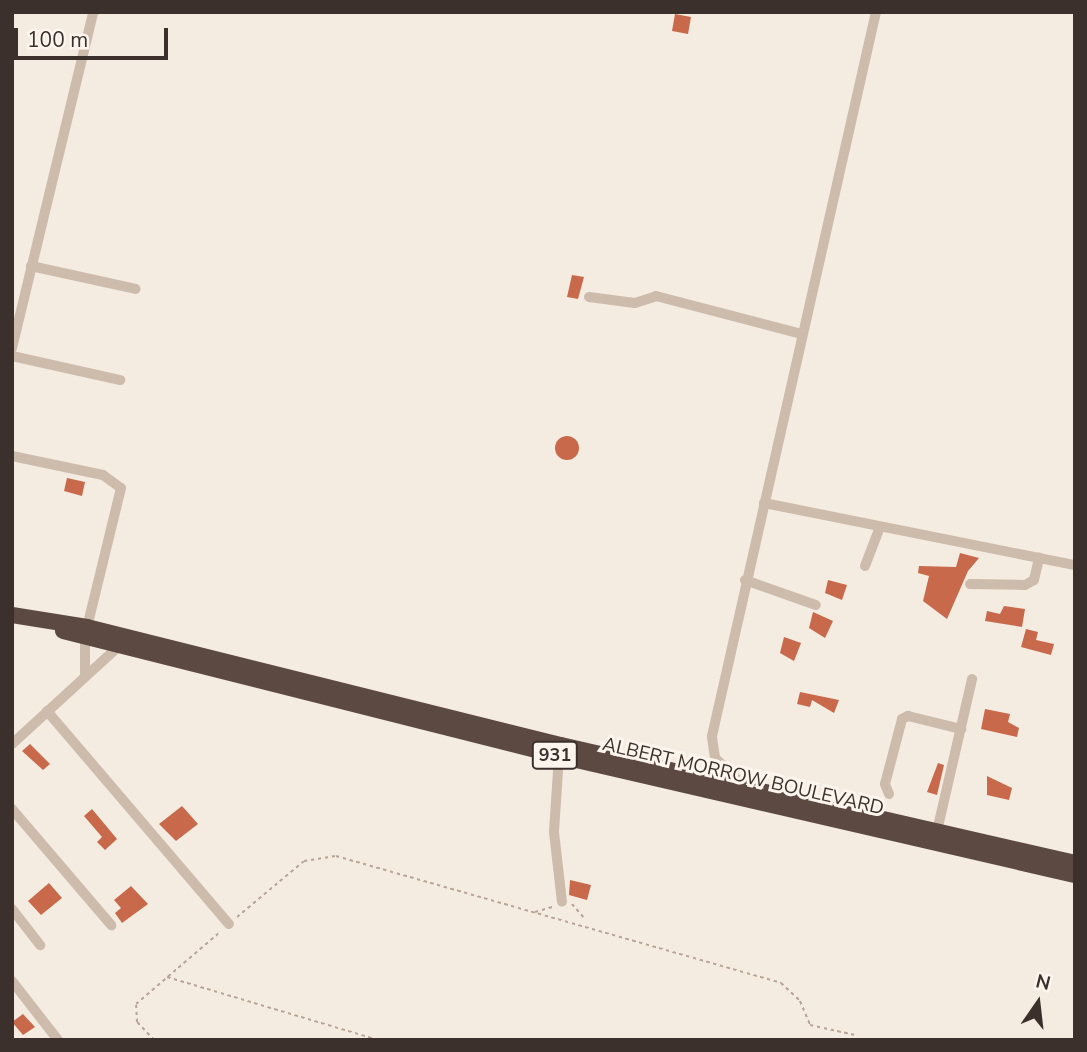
<!DOCTYPE html>
<style>
body{margin:0}
#map{position:relative;width:1087px;height:1052px;overflow:hidden;background:#f4ebe1;font-family:"Nunito Sans",sans-serif}
div>[style]{position:absolute}
[style*='--x']{left:calc(var(--x)*1px);top:calc(var(--y)*1px);width:calc(var(--w)*1px);rotate:calc(var(--a)*1deg)}
.building>*{inset:0;background:#c8694b}
.round{border-radius:50%}
.path>*{height:2px;margin-top:-1px;transform-origin:0;background:repeating-linear-gradient(90deg,#b9a596 0 3.5px,transparent 0 7px)}
.minor>*{height:10px;margin:-5px;padding:0 5px;transform-origin:5px;border-radius:5px;background:#cdbbac}
.highway>*{height:16px;margin:-8px;padding:0 8px;transform-origin:8px;border-radius:8px;background:#5c4a42}
span{translate:-50% -50%;white-space:nowrap;text-align:center;line-height:1.15;-webkit-text-stroke:6px #fbf5ee;paint-order:stroke}
.shield-label span{padding:2px 5px;background:#fbf5ee;border:2px solid;border-radius:5px;-webkit-text-stroke-width:0}
.shield-label{font-size:18px;color:#3b302b;font-weight:700}
.street-label{font-size:19px;color:#3b302b}
.frame{position:absolute;inset:0;border:14px solid #3b302b;pointer-events:none}
.north{position:absolute;left:1003px;top:968px;width:70px;height:70px;-webkit-text-stroke:5px #fbf5ee;paint-order:stroke;rotate:14deg;font-size:19px;font-weight:700;line-height:28px;text-align:center;color:#3b302b}
.north::after{content:'';display:block;margin:auto;width:24px;height:32px;background:#3b302b;clip-path:polygon(50% 0,100% 100%,50% 72%,0 100%)}
.scale{position:absolute;left:14px;top:28px;width:154px;height:32px;box-sizing:border-box;border:4px solid #3b302b;border-top:0;padding-left:9px;font-size:21px;line-height:24px;white-space:nowrap;color:#3b302b;-webkit-text-stroke:5px #fbf5ee;paint-order:stroke}
</style>
<div id="map">
<div class="building">
<div style="clip-path:polygon(675px 14px,691px 17px,688px 34px,672px 31px)"></div>
<div style="clip-path:polygon(572px 275px,584px 277px,578px 299px,567px 297px)"></div>
<div class="round" style="left:555px;top:436px;width:24px;height:24px"></div>
<div style="clip-path:polygon(67px 478px,85px 482px,82px 496px,64px 491px)"></div>
<div style="clip-path:polygon(960px 553px,979px 558px,968px 571px,947px 619px,923px 601px,929px 576px,918px 573px,919px 566px,956px 567px)"></div>
<div style="clip-path:polygon(828px 580px,847px 585px,842px 600px,825px 593px)"></div>
<div style="clip-path:polygon(1004px 606px,1025px 609px,1022px 627px,985px 621px,987px 611px,1000px 614px)"></div>
<div style="clip-path:polygon(813px 612px,833px 621px,825px 638px,809px 628px)"></div>
<div style="clip-path:polygon(1026px 629px,1038px 632px,1036px 640px,1054px 644px,1051px 655px,1021px 647px)"></div>
<div style="clip-path:polygon(784px 637px,801px 643px,794px 661px,780px 653px)"></div>
<div style="clip-path:polygon(800px 692px,839px 700px,834px 713px,812px 700px,810px 707px,797px 704px)"></div>
<div style="clip-path:polygon(985px 709px,1010px 714px,1008px 722px,1019px 728px,1017px 737px,981px 729px)"></div>
<div style="clip-path:polygon(30px 744px,50px 764px,43px 770px,22px 751px)"></div>
<div style="clip-path:polygon(938px 763px,944px 765px,937px 795px,927px 792px)"></div>
<div style="clip-path:polygon(987px 776px,1012px 788px,1009px 800px,987px 795px)"></div>
<div style="clip-path:polygon(182px 806px,198px 824px,176px 841px,159px 824px)"></div>
<div style="clip-path:polygon(92px 809px,117px 839px,105px 850px,97px 842px,102px 837px,84px 816px)"></div>
<div style="clip-path:polygon(570px 880px,591px 885px,587px 900px,569px 895px)"></div>
<div style="clip-path:polygon(49px 883px,62px 898px,41px 915px,28px 901px)"></div>
<div style="clip-path:polygon(131px 886px,148px 904px,122px 923px,115px 913px,121px 908px,114px 900px)"></div>
<div style="clip-path:polygon(23px 1014px,35px 1027px,23px 1035px,12px 1022px)"></div>
</div>
<div class="path">
<div style="--x:572;--y:904;--w:20;--a:49"></div>
<div style="--x:535;--y:912;--w:19;--a:-16"></div>
<div style="--x:237;--y:917;--w:87;--a:-39.9"></div>
<div style="--x:304;--y:861;--w:32;--a:-9"></div>
<div style="--x:336;--y:856;--w:463;--a:15.9"></div>
<div style="--x:781;--y:983;--w:26;--a:43"></div>
<div style="--x:800;--y:1001;--w:26;--a:67"></div>
<div style="--x:810;--y:1025;--w:46;--a:12.5"></div>
<div style="--x:167;--y:977;--w:220;--a:16.6"></div>
<div style="--x:154;--y:1040;--w:25;--a:-133"></div>
<div style="--x:137;--y:1022;--w:18;--a:-93"></div>
<div style="--x:136;--y:1004;--w:111;--a:-40.6"></div>
</div>
<div class="minor">
<div style="--x:31;--y:266;--w:107;--a:12.4"></div>
<div style="--x:589;--y:297;--w:46;--a:7.4"></div>
<div style="--x:635;--y:303;--w:22;--a:-18"></div>
<div style="--x:656;--y:296;--w:151;--a:14.6"></div>
<div style="--x:12;--y:348;--w:346;--a:-76.4"></div>
<div style="--x:12;--y:356;--w:111;--a:12.5"></div>
<div style="--x:12;--y:456;--w:93;--a:11.8"></div>
<div style="--x:103;--y:475;--w:22;--a:36"></div>
<div style="--x:121;--y:488;--w:143;--a:103.7"></div>
<div style="--x:764;--y:503;--w:317;--a:11.3"></div>
<div style="--x:865;--y:566;--w:42;--a:-69"></div>
<div style="--x:745;--y:580;--w:75;--a:19.4"></div>
<div style="--x:970;--y:584;--w:55;--a:1"></div>
<div style="--x:1025;--y:585;--w:10;--a:-29"></div>
<div style="--x:1034;--y:580;--w:23;--a:-77"></div>
<div style="--x:85;--y:639;--w:34;--a:90"></div>
<div style="--x:47;--y:711;--w:280;--a:49.5"></div>
<div style="--x:12;--y:744;--w:144;--a:-42.5"></div>
<div style="--x:559;--y:756;--w:76;--a:93.8"></div>
<div style="--x:554;--y:832;--w:70;--a:83.5"></div>
<div style="--x:741;--y:783;--w:36;--a:-136"></div>
<div style="--x:715;--y:758;--w:22;--a:-98"></div>
<div style="--x:712;--y:736;--w:742;--a:-77.24"></div>
<div style="--x:889;--y:794;--w:11;--a:-112"></div>
<div style="--x:885;--y:784;--w:67;--a:-75.3"></div>
<div style="--x:902;--y:719;--w:7;--a:-27"></div>
<div style="--x:908;--y:716;--w:55;--a:13.8"></div>
<div style="--x:12;--y:809;--w:153;--a:49.5"></div>
<div style="--x:937;--y:831;--w:156;--a:-77"></div>
<div style="--x:12;--y:909;--w:46;--a:52.1"></div>
<div style="--x:12;--y:981;--w:75;--a:52.1"></div>
</div>
<div class="highway">
<div style="--x:12;--y:615;--w:76;--a:9.1"></div>
<div style="--x:87;--y:627;--w:488;--a:14"></div>
<div style="--x:561;--y:745;--w:527;--a:12.93"></div>
<div style="--x:63;--y:631;--w:512;--a:14.14"></div>
<div style="--x:559;--y:756;--w:530;--a:12.99"></div>
</div>
<div class="shield-label">
<span style="left:555px;top:755px">931</span>
</div>
<div class="street-label">
<span style="left:743px;top:777px;rotate:13deg">ALBERT MORROW BOULEVARD</span>
</div>
<div class="frame"></div>
<div class="north">N</div>
<div class="scale">100 m</div>
</div>
